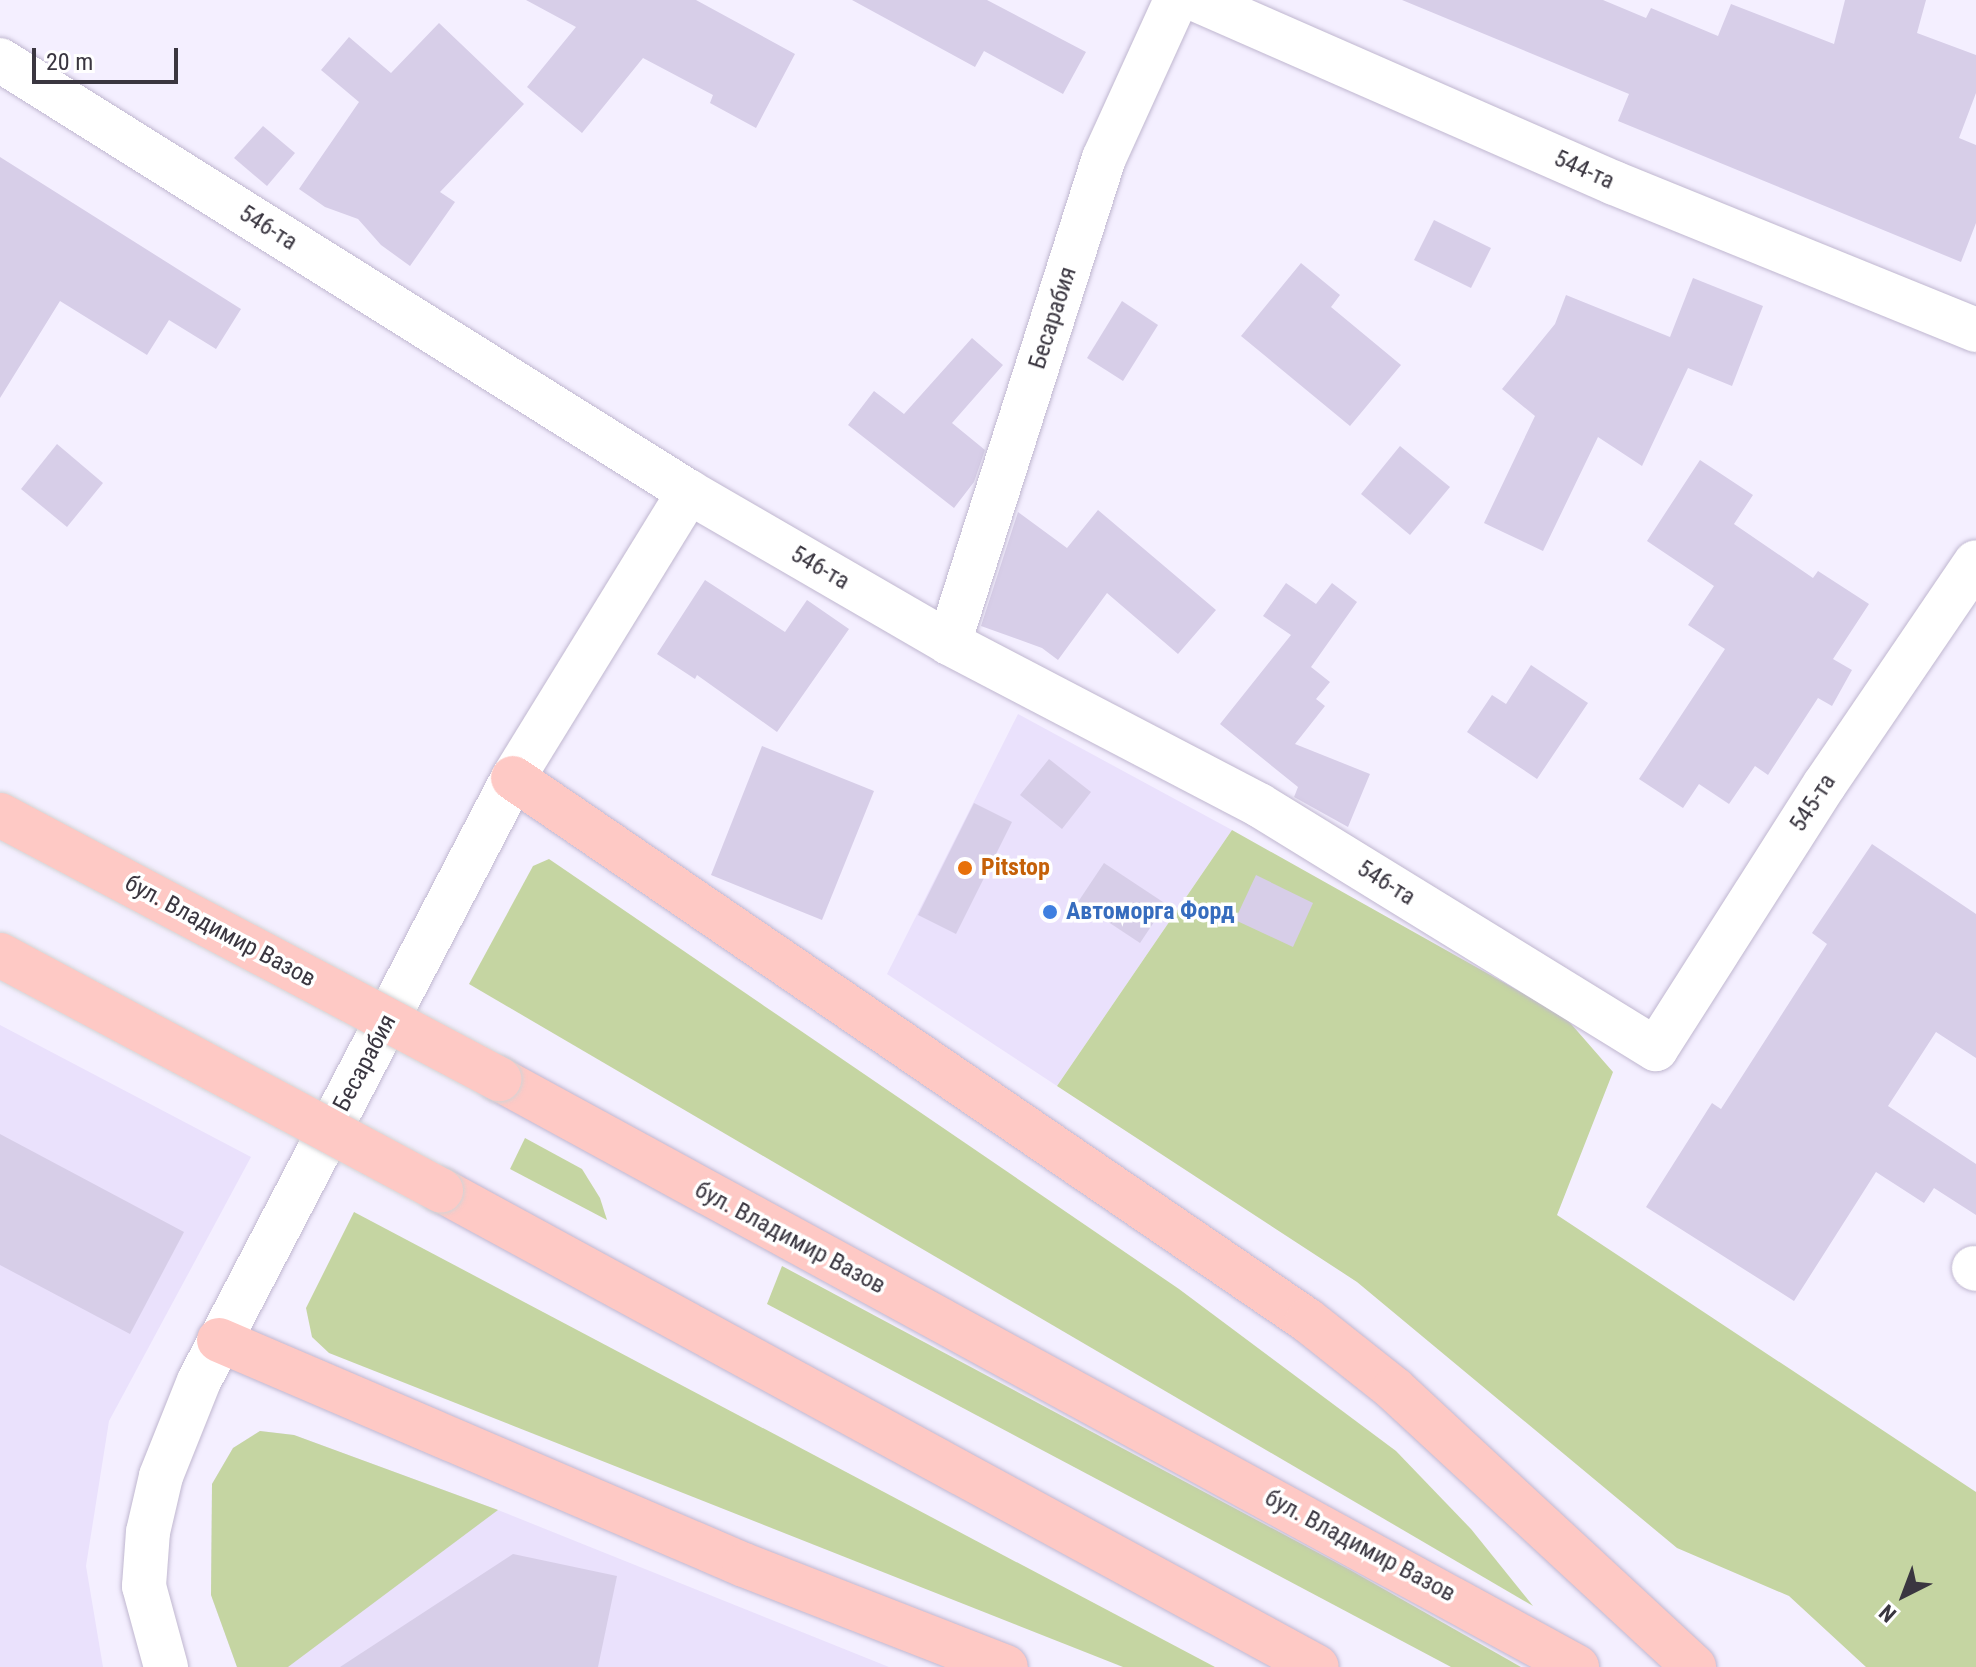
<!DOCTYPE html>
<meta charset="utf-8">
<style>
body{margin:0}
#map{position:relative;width:1976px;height:1667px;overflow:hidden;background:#f4efff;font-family:"Roboto Condensed",sans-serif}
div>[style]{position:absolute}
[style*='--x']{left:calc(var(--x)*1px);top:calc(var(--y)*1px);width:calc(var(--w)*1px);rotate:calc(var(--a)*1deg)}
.built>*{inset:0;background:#eae1fc}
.green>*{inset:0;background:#c5d5a2}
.building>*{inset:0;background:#d7cee8}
.roads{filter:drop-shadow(0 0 2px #c0b7d0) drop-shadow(0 0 2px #c0b7d0)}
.minor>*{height:44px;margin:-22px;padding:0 22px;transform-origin:22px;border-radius:22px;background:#fff}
.major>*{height:44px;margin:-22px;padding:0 22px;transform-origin:22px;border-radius:22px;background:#fec9c5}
.bridges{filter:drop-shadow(0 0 2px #d4d3d5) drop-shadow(0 0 2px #d4d3d5)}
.major-bridge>*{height:44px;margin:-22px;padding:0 22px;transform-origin:22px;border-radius:22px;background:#fec9c5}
.dots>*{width:22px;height:22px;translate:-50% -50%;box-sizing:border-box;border:4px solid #fff;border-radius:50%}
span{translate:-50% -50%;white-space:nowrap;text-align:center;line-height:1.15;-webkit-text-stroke:7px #fff;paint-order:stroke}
.street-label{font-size:24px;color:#3a3640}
.food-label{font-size:24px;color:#c56008;font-weight:700}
.left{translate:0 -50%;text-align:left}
.shop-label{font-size:24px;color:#366cbe;font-weight:700}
.north{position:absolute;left:1864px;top:1555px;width:80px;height:80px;-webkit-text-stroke:6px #fff;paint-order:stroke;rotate:222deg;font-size:22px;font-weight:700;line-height:32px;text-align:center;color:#3a3640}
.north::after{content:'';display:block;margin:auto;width:28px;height:36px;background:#3a3640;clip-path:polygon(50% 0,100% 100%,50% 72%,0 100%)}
.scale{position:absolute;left:32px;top:48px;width:146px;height:36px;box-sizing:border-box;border:4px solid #3a3640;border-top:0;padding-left:10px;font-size:24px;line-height:28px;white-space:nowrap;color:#3a3640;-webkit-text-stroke:6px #fff;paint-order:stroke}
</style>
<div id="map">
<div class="built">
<div style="clip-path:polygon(1018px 714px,1232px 830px,1057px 1086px,887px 974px)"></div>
<div style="clip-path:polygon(0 1025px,251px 1157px,109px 1421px,86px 1566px,103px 1667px,0 1667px)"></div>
<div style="clip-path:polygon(260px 1431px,294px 1435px,498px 1510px,889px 1667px,237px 1667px,211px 1595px,212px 1484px,233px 1448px)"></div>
</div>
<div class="green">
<div style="clip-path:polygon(1232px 830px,1565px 1017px,1613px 1072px,1557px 1215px,1976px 1492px,1976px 1667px,1866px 1667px,1789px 1596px,1677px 1548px,1357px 1282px,1057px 1086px)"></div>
<div style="clip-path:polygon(549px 859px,1179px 1289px,1396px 1451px,1471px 1529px,1533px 1606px,469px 984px,533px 866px)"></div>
<div style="clip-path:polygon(525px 1138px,582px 1169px,600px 1198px,607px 1220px,510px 1169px)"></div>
<div style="clip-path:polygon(354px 1212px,1215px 1667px,1123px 1667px,329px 1353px,312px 1337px,306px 1308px)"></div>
<div style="clip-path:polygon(782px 1266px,1352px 1571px,1521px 1667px,1451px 1667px,767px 1304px)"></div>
<div style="clip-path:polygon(260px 1431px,294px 1435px,498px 1510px,288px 1667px,237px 1667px,211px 1595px,212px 1484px,233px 1448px)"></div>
</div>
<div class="building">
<div style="clip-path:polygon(526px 0,696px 0,795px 54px,756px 128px,710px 103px,713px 95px,643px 58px,582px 133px,527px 87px,576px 27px)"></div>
<div style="clip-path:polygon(852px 0,987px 0,1086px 52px,1063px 94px,984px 51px,975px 67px)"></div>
<div style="clip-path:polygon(1402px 0,1603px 0,1646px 18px,1651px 8px,1718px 36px,1731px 4px,1834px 44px,1845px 0,1926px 0,1917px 33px,1976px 55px,1976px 93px,1959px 138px,1976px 145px,1976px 223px,1961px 262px,1618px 121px,1629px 94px)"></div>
<div style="clip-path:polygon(439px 23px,524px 104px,440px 192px,455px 202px,410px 266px,381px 245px,358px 219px,325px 207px,299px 189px,359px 102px,321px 70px,349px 37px,391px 73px)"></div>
<div style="clip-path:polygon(263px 126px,295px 153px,267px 186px,234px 158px)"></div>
<div style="clip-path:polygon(0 157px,241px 309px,216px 349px,169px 320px,147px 355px,60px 301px,0 398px)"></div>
<div style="clip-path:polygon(1434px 220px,1491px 248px,1471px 288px,1414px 260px)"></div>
<div style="clip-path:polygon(1301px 263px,1340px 295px,1331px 307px,1401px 365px,1350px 426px,1241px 336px)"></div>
<div style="clip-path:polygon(1693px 278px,1763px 306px,1732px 386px,1688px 368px,1642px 466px,1598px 437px,1543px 551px,1484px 523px,1535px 416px,1502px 389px,1555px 324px,1566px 295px,1670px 337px)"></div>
<div style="clip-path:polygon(1122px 301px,1158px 325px,1123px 381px,1087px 358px)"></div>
<div style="clip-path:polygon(972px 338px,1003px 365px,952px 423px,985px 450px,974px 482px,954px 508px,848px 425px,874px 391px,904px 414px)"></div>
<div style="clip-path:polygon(57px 444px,103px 483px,67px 527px,21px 489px)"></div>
<div style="clip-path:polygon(1400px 446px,1450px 487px,1410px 535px,1361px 494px)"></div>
<div style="clip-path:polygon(1700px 460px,1753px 495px,1734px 524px,1813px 578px,1818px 571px,1869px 604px,1833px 659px,1852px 670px,1832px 706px,1818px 698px,1768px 775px,1755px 766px,1729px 804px,1699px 784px,1683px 808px,1639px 779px,1725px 649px,1688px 625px,1714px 586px,1647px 541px)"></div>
<div style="clip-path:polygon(1098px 510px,1216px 610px,1178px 654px,1107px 593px,1058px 660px,1042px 648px,981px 626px,1018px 512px,1067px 548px)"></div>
<div style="clip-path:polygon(705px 580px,785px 632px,807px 600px,849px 629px,777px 732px,697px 675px,695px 679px,657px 654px)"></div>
<div style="clip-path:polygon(1286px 583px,1316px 604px,1332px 583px,1357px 602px,1311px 667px,1330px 682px,1316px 699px,1325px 706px,1295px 744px,1370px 774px,1348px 827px,1294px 797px,1298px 787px,1220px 724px,1291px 635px,1263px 616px)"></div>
<div style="clip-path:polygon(1531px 665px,1588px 703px,1537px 779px,1467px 732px,1492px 695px,1506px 704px)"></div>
<div style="clip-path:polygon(762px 746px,874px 791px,822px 920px,711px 875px)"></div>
<div style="clip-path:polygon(1049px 759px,1091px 792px,1062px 829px,1020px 795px)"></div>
<div style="clip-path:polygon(974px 803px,1012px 822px,956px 934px,918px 915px)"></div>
<div style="clip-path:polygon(1872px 844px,1976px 914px,1976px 1058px,1936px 1032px,1888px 1106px,1976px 1164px,1976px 1215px,1934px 1188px,1924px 1203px,1876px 1172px,1794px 1301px,1646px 1207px,1712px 1103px,1721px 1109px,1827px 944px,1812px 933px)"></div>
<div style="clip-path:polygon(1104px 863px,1166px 904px,1140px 943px,1078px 902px)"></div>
<div style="clip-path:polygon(1256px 875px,1313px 903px,1293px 947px,1235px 920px)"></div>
<div style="clip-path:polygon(0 1134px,184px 1232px,130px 1334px,0 1265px)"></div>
<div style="clip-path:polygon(513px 1554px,617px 1576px,598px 1667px,340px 1667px)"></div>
</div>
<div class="roads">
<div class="minor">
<div style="--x:1197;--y:0;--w:455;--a:23.7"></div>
<div style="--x:1614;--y:183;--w:391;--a:22.1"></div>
<div style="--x:0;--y:60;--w:813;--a:32.09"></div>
<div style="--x:689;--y:492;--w:301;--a:30.1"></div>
<div style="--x:949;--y:643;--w:350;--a:27.6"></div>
<div style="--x:1259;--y:805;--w:466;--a:31.6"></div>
<div style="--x:1656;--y:1049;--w:314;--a:-57.5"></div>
<div style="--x:1825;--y:784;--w:268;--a:-55.8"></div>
<div style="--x:949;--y:643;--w:509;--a:-72.28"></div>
<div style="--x:1104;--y:158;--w:174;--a:-65.5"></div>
<div style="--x:1974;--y:1268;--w:2;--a:27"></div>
<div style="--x:166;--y:1667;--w:84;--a:-105.2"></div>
<div style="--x:144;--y:1586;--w:54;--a:-85.8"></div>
<div style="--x:148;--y:1532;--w:57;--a:-76.9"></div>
<div style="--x:161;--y:1476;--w:102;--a:-68.2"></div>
<div style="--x:199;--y:1381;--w:680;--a:-62.49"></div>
<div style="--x:513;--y:778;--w:336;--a:-58.4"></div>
</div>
<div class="major">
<div style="--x:513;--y:778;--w:961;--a:34.32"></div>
<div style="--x:1307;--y:1320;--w:111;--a:38.4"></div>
<div style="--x:1394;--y:1389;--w:409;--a:42.8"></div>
<div style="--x:499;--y:1079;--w:1228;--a:28.61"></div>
<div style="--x:441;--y:1190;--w:997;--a:28.57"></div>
<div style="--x:219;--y:1340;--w:571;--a:23.2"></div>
<div style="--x:744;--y:1565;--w:281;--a:21.3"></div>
</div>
</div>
<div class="bridges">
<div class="major-bridge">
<div style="--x:0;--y:815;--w:565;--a:27.88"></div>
<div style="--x:0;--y:955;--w:500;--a:28.1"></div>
</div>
</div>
<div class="dots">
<div style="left:965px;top:868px;background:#e8710a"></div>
<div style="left:1050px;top:912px;background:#3f7fe0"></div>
</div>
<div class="street-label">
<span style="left:1584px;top:170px;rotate:24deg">544-та</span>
<span style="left:268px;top:228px;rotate:32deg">546-та</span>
<span style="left:1053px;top:318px;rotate:-72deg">Бесарабия</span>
<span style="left:820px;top:568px;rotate:30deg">546-та</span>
<span style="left:1813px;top:803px;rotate:-57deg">545-та</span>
<span style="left:1386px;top:883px;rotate:32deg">546-та</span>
<span style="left:220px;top:931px;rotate:28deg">бул. Владимир Вазов</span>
<span style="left:365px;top:1063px;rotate:-62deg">Бесарабия</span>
<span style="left:790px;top:1238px;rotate:28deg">бул. Владимир Вазов</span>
<span style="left:1360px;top:1546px;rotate:28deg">бул. Владимир Вазов</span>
</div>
<div class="food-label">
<span class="left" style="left:981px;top:868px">Pitstop</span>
</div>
<div class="shop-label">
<span class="left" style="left:1066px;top:912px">Автоморга Форд</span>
</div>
<div class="north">N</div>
<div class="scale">20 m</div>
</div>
